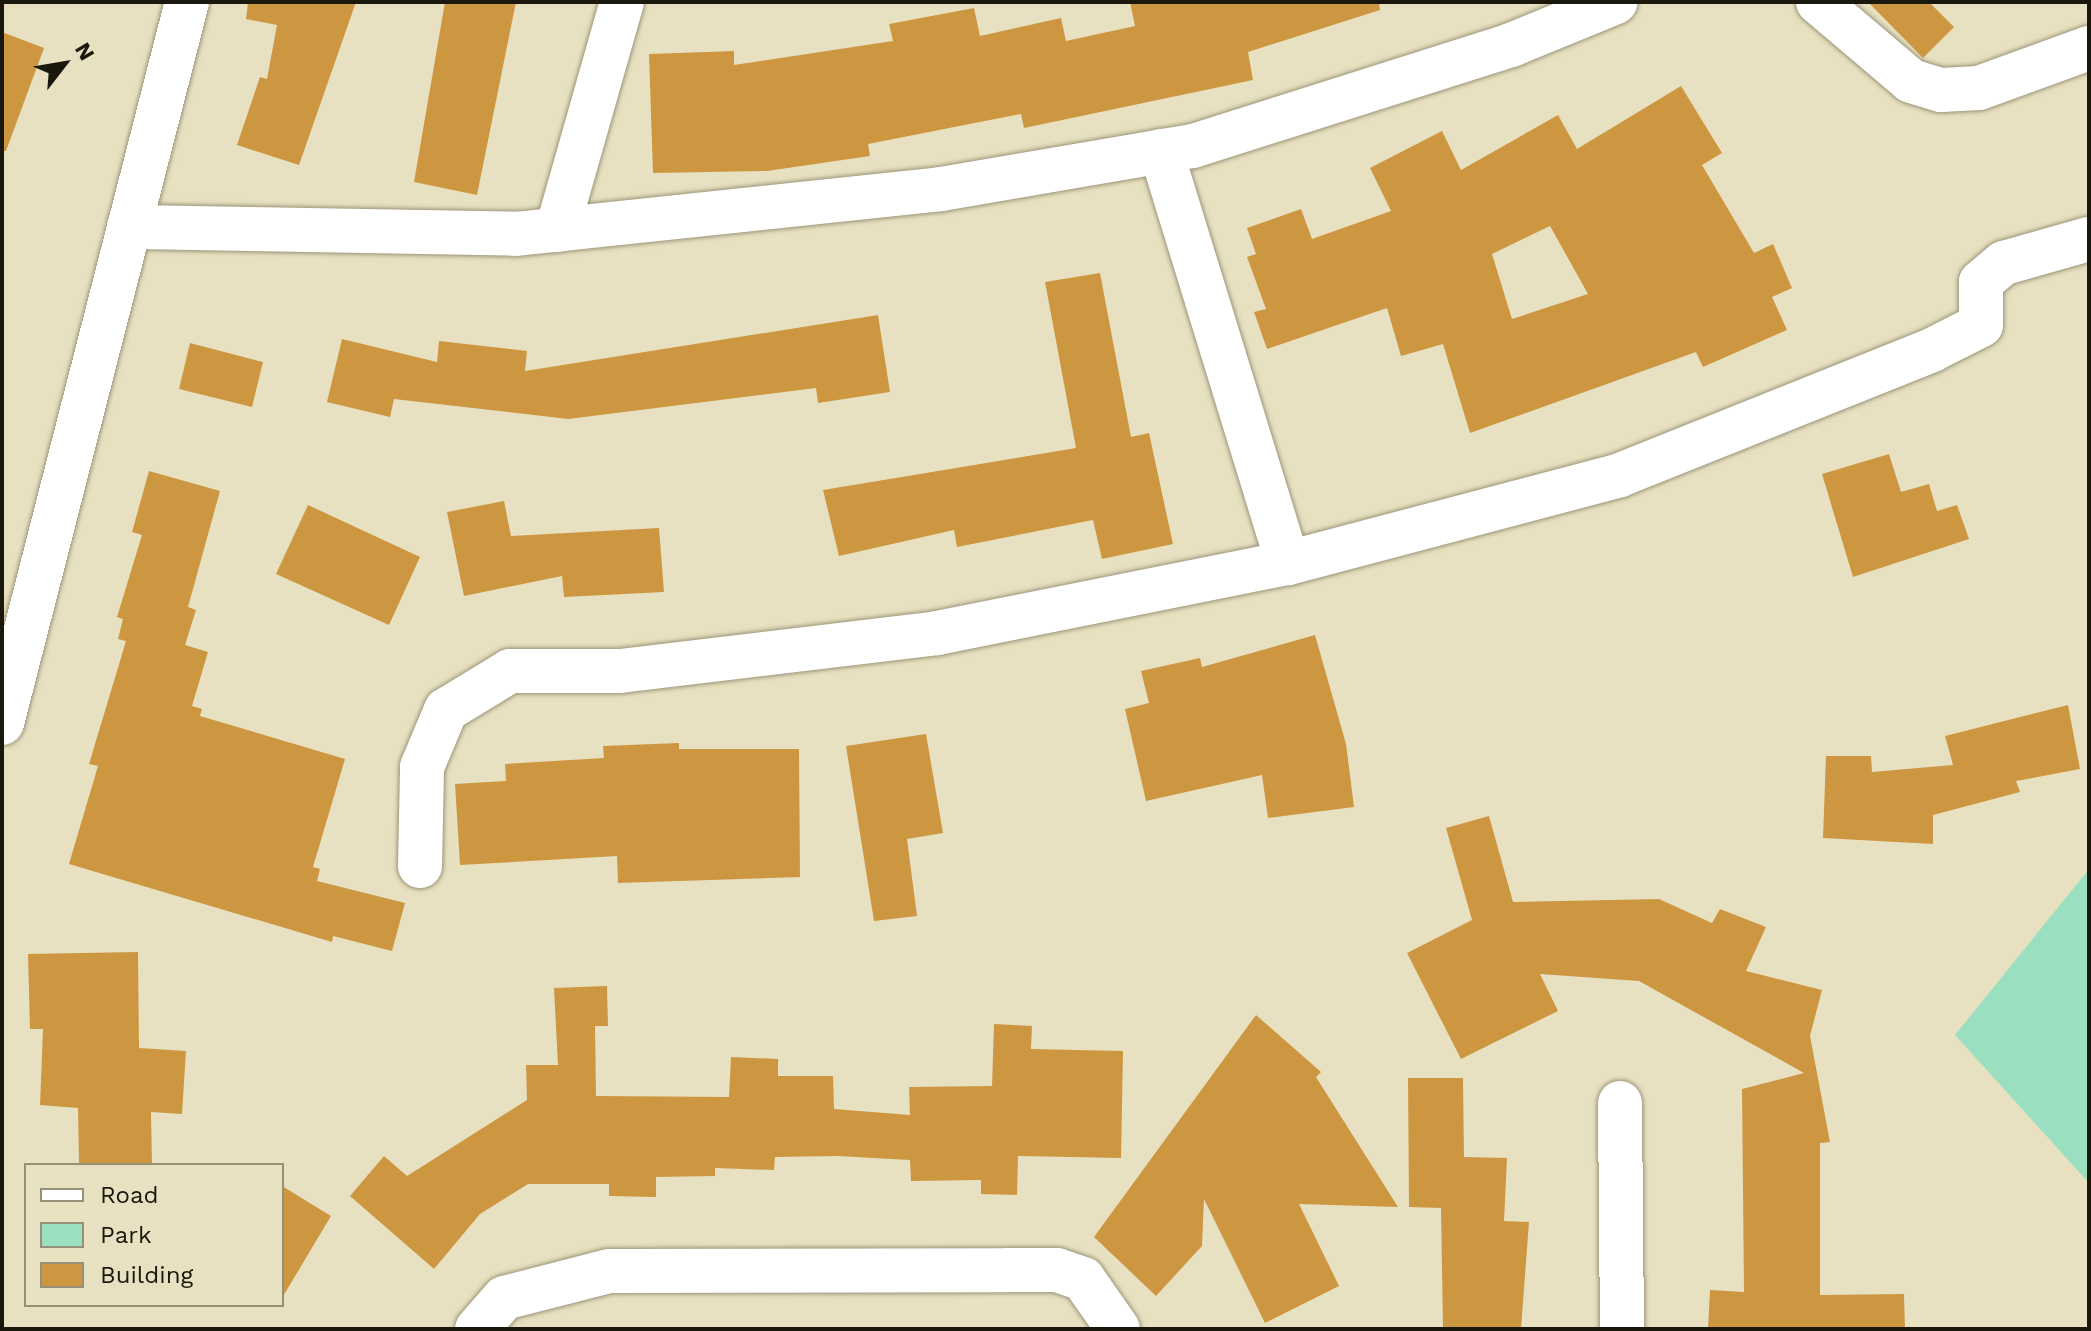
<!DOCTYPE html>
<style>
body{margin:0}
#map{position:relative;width:2091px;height:1331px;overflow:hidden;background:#e8e1c1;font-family:"Work Sans",sans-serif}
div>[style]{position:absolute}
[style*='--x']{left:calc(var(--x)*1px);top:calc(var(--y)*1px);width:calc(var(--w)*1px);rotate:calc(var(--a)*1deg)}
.green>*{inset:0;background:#9ae0c0}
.building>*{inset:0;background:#cd9742}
.roads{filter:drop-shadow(0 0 2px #9c9578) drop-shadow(0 0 2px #9c9578)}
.minor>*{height:44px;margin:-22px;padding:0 22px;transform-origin:22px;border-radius:22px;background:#fff}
span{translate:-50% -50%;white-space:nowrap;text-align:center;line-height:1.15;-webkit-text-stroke:6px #e8e1c1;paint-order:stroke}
.frame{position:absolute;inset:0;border:4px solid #1a170c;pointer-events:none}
.legend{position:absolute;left:24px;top:1163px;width:260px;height:144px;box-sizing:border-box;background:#e8e1c1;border:2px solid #969079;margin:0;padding:10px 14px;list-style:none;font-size:24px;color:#1a170c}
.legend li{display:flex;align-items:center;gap:16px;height:40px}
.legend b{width:40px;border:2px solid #969079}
.north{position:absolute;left:24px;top:24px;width:80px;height:80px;-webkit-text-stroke:6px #e8e1c1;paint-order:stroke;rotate:59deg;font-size:22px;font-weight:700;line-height:32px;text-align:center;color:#1a170c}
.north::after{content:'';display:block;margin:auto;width:28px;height:36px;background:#1a170c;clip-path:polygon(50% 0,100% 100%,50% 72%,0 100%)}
</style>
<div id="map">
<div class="green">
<div style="clip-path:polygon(2089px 869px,2089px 1183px,1955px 1035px)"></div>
</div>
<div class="building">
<div style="clip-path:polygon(248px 2px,356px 2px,299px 165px,237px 145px,260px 77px,267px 79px,277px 25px,246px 19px)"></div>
<div style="clip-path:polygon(445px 2px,516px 2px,477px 195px,414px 182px)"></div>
<div style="clip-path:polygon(1130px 2px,1379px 2px,1380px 10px,1248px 52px,1253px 80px,1024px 128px,1021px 114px,868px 144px,870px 156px,767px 171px,653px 173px,649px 54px,734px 51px,734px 65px,893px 41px,889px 24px,974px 8px,980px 36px,1061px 18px,1066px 41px,1135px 26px)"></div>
<div style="clip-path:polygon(1868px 2px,1929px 2px,1954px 27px,1923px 58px)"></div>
<div style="clip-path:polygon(2px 32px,44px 48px,6px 151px,2px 151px)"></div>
<div style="clip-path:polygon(evenodd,1681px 86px,1722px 153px,1702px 165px,1754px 253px,1773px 244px,1792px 288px,1772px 297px,1787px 330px,1703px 367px,1696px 352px,1470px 433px,1443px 344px,1401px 356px,1387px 308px,1267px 349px,1254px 312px,1266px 309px,1247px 257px,1256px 254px,1247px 228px,1301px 209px,1312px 239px,1391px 211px,1370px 168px,1442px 131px,1461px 170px,1558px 115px,1577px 149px,1681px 86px,1550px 226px,1588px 294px,1512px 319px,1492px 254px,1550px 226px)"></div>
<div style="clip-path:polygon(1100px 273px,1131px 437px,1149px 433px,1173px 544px,1102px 559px,1093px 520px,957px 547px,954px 530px,839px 556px,823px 490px,1076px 448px,1045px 282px)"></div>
<div style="clip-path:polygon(878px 315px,890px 392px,818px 403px,816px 388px,568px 419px,394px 399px,390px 417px,327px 402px,342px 339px,437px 362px,439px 341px,527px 351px,525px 371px)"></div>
<div style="clip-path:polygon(190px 343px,263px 362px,252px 407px,179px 389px)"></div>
<div style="clip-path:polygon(1889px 454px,1901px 492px,1929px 484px,1937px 511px,1957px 505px,1969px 539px,1853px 577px,1822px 474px)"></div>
<div style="clip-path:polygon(149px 471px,220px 491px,188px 607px,196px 610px,185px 645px,208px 652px,192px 706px,202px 709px,200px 716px,345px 759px,313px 867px,320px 869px,317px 881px,405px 903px,392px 951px,333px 936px,332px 942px,69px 864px,98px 766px,89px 764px,126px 641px,118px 639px,123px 619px,117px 617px,142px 535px,132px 532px)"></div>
<div style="clip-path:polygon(504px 501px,511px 536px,659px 528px,664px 592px,564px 597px,562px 576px,464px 596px,447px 512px)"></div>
<div style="clip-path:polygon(308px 505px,420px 557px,389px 625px,276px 574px)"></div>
<div style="clip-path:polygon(1315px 635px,1346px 744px,1354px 807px,1268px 818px,1262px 775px,1146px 801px,1125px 709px,1149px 703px,1141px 671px,1200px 658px,1202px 667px)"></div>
<div style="clip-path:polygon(2068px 705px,2080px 769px,2016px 781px,2020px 792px,1933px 815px,1933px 844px,1823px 838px,1826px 756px,1871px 756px,1872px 772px,1953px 765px,1945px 736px)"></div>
<div style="clip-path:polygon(926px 734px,943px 833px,907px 839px,917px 916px,874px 921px,846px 746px)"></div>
<div style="clip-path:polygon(679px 743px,679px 749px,799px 749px,800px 877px,618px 883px,617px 856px,460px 865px,455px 784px,506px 781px,505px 764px,604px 758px,603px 746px)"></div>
<div style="clip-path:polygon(1489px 816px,1513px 902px,1659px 899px,1712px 923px,1720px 909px,1766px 927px,1746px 971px,1822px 990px,1810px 1036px,1830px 1142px,1820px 1143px,1820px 1295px,1904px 1294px,1905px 1329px,1708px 1329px,1710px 1290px,1744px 1292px,1742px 1089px,1804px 1073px,1639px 981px,1540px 974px,1558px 1011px,1461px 1059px,1407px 953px,1472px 920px,1446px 828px)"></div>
<div style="clip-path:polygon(138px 952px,139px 1048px,186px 1051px,182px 1114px,151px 1112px,152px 1165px,79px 1165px,78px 1108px,40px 1105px,43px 1029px,30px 1029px,28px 954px)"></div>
<div style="clip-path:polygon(607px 986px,608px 1026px,595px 1026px,596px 1096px,729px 1097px,731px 1057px,778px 1059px,778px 1076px,833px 1076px,834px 1109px,910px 1115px,909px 1087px,992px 1086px,994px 1024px,1032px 1026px,1031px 1049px,1123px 1051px,1121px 1158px,1018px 1156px,1017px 1195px,981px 1194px,981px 1180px,911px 1181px,910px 1160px,837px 1156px,775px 1157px,774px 1170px,715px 1168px,715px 1176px,656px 1177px,656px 1197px,609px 1196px,609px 1184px,528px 1184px,480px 1214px,434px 1269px,350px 1196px,384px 1156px,407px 1176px,527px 1100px,526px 1065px,558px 1065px,554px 988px)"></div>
<div style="clip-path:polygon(1256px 1015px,1321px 1072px,1316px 1077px,1398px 1207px,1299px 1204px,1339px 1286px,1265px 1323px,1204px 1199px,1202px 1246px,1156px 1296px,1094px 1237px)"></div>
<div style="clip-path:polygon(1408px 1078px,1463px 1078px,1464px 1157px,1507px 1158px,1504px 1221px,1529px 1222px,1521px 1329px,1443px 1328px,1441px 1208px,1409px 1207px)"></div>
<div style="clip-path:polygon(282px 1186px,331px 1216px,282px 1298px)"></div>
</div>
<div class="roads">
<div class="minor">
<div style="--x:1818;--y:2;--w:122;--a:40.3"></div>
<div style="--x:1911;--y:81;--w:31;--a:17"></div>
<div style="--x:1941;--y:90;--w:38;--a:-3"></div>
<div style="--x:1979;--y:88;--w:117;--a:-20"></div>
<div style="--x:1161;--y:151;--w:431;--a:72.9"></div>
<div style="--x:129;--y:227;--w:386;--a:1"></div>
<div style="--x:515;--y:234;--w:428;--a:-6"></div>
<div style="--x:941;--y:189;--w:256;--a:-9.7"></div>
<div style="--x:1193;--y:146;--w:334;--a:-17.6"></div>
<div style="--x:1511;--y:45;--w:113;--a:-22.3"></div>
<div style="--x:557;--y:230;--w:237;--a:-74.1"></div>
<div style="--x:2;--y:723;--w:744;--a:-75.61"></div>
<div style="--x:420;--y:866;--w:99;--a:-88.8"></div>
<div style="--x:422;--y:767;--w:62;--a:-67.2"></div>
<div style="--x:446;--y:710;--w:75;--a:-31.4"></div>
<div style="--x:510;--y:671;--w:110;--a:0"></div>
<div style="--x:620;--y:671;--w:319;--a:-6.8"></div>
<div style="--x:937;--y:633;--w:358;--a:-11.3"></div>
<div style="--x:1288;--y:563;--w:343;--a:-14.8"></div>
<div style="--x:1620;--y:475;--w:336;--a:-21.8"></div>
<div style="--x:1932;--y:350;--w:55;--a:-27"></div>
<div style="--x:1981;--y:325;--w:43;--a:-90"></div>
<div style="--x:1981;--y:282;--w:30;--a:-40"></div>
<div style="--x:2004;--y:263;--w:88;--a:-15.8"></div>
<div style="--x:1620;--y:1103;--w:226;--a:89.5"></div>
<div style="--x:477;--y:1329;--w:41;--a:-48.9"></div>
<div style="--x:504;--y:1298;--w:108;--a:-14.4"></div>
<div style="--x:609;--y:1271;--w:398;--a:-0.1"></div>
<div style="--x:1007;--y:1270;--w:50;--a:0"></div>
<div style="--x:1057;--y:1270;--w:28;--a:19"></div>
<div style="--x:1083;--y:1279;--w:61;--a:55"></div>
</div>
</div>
<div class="frame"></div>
<ul class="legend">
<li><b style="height:10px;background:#fff"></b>Road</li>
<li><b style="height:22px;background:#9ae0c0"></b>Park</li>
<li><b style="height:22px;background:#cd9742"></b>Building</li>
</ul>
<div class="north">N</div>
</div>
